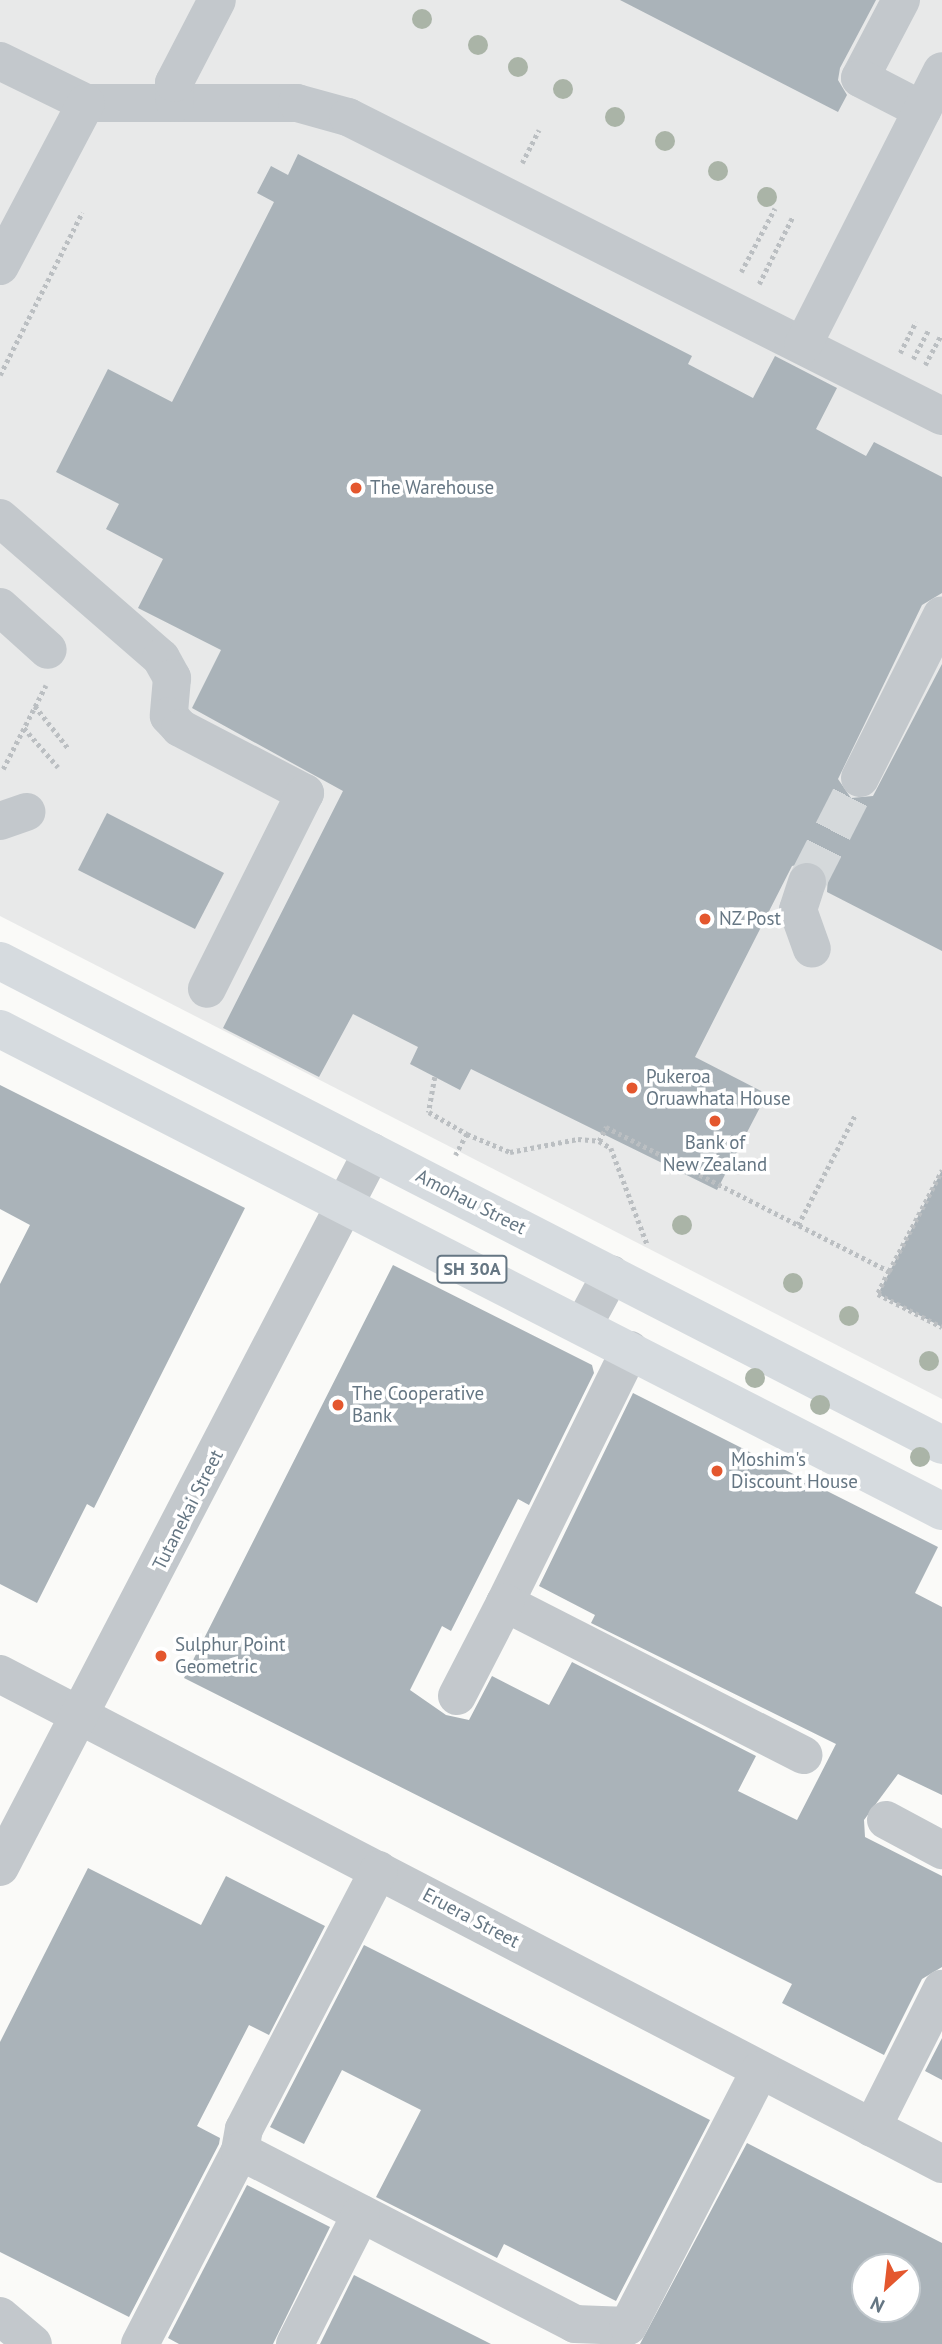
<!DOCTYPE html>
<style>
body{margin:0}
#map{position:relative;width:942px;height:2344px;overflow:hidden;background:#fafaf8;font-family:"PT Sans",sans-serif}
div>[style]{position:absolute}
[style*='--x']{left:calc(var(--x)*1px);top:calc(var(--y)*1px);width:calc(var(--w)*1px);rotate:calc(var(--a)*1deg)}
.built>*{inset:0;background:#e8e9e9}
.building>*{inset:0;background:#aab3b9}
.minor-tunnel>*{height:38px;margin-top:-19px;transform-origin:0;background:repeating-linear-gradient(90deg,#d5d9db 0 38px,transparent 0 57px)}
.path>*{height:4.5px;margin-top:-2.25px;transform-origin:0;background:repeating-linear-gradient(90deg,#bbbfc2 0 3.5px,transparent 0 7px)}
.minor>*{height:38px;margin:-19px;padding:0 19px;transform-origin:19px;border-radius:19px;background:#c3c8cc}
.major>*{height:38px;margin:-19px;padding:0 19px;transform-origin:19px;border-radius:19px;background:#d6dbdf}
.trees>*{width:20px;height:20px;margin:-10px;border-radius:50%;background:#aab4a7}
.dots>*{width:19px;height:19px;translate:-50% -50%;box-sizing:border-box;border:4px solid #fff;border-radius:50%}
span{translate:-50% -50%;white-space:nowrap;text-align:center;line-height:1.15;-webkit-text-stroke:7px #fff;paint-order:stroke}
.shield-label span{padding:2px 5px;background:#fff;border:2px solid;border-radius:5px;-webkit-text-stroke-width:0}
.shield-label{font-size:18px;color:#657683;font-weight:700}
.poi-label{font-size:19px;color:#657683}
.left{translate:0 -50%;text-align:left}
.street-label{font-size:19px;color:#657683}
.north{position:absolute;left:851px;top:2253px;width:70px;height:70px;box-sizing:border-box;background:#fff;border:2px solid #c1c8cd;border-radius:50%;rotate:207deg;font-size:19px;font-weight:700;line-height:28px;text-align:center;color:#657683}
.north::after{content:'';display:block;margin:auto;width:24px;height:32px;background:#e4572e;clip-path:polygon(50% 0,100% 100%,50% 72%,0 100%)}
</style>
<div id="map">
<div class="built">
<div style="clip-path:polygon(0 0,942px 0,942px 1399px,0 916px)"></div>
</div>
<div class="building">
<div style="clip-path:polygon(620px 0,876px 0,840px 68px,838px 80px,847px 95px,838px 112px)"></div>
<div style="clip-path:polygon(298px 154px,692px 356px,688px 364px,753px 398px,775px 356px,837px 388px,816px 429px,866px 456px,874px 442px,942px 477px,942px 593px,922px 605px,838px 779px,851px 798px,873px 796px,942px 664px,942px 951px,827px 892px,828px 877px,814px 861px,792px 866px,695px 1057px,767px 1094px,717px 1190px,471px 1069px,460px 1090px,410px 1064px,418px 1047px,353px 1014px,319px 1077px,223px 1028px,343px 791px,192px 708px,221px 650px,138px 608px,163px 559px,106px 529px,119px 504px,56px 472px,108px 369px,172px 402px,274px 202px,257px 193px,271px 166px,288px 175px)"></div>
<div style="clip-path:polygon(107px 813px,224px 873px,195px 929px,78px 870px)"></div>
<div style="clip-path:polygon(0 1085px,245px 1208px,94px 1508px,87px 1504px,37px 1603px,0 1584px,0 1284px,30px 1225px,0 1209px)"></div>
<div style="clip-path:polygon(942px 1170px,942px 1327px,878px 1294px)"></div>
<div style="clip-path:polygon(393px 1265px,592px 1365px,594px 1373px,529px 1505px,518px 1499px,451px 1631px,442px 1626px,410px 1690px,446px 1715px,469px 1720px,492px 1676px,549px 1705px,572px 1662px,756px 1756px,738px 1791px,797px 1820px,836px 1744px,591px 1623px,595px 1615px,539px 1586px,633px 1393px,938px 1547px,915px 1593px,942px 1607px,942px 1795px,898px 1774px,864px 1820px,865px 1837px,942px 1876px,942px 1967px,922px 1979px,884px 2055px,782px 2003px,792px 1984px,184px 1678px)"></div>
<div style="clip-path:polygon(88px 1868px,201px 1925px,226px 1876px,325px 1926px,269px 2035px,249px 2025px,197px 2126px,220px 2138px,219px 2144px,129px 2317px,0 2252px,0 2042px)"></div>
<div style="clip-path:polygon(364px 1945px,710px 2120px,616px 2301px,504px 2244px,497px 2258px,376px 2197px,421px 2110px,342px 2070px,304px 2144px,270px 2127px)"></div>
<div style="clip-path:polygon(942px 2038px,942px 2080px,925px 2071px)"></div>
<div style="clip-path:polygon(evenodd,747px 2143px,942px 2243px,942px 2344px,640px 2344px,747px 2143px,865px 2267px,907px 2267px,907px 2309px,865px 2309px,865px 2267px)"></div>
<div style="clip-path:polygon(247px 2185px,330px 2227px,273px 2344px,179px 2344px,168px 2338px)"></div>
<div style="clip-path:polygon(354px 2275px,491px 2344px,320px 2344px)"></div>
</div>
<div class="minor-tunnel">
<div style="--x:807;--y:882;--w:117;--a:-63"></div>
</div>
<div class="path">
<div style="--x:522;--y:163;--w:37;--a:-63"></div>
<div style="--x:741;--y:272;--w:72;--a:-62"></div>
<div style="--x:759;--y:284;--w:76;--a:-63.4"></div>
<div style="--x:900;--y:353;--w:35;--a:-63"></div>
<div style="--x:913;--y:359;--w:34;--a:-62"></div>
<div style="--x:925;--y:365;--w:34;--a:-62"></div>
<div style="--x:0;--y:375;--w:182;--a:-63.2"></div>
<div style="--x:35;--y:706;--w:53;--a:51.8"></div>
<div style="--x:24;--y:728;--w:52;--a:48.9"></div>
<div style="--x:3;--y:769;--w:94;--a:-62.9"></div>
<div style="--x:435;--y:1077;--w:36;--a:100"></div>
<div style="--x:429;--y:1112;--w:44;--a:30.1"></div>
<div style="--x:467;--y:1134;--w:24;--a:118"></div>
<div style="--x:467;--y:1134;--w:47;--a:22.7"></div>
<div style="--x:510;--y:1152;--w:69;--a:-10.8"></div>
<div style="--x:578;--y:1139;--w:21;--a:5"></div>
<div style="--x:599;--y:1141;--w:14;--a:30"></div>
<div style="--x:611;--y:1148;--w:103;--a:69.4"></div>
<div style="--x:599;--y:1141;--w:16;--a:-63"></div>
<div style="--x:606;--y:1127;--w:318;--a:27"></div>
<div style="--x:889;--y:1271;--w:25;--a:116"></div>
<div style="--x:878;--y:1294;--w:72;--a:27.3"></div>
<div style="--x:798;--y:1225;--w:124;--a:-62.6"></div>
<div style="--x:889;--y:1271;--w:114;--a:-62.3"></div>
</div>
<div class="minor">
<div style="--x:901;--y:0;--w:88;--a:117.7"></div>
<div style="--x:860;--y:78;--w:70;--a:27.3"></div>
<div style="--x:0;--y:61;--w:96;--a:26"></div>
<div style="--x:86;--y:103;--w:211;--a:0"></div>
<div style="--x:297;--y:103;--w:53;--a:15.4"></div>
<div style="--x:348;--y:117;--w:665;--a:26.72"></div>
<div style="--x:175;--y:103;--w:20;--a:-93"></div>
<div style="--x:174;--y:83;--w:93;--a:-62.6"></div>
<div style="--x:0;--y:266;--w:184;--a:-62.2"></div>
<div style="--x:803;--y:345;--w:307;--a:-63.1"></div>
<div style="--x:0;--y:518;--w:213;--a:41"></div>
<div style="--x:161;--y:658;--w:23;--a:61"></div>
<div style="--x:172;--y:678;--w:38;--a:95"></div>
<div style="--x:169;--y:716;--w:16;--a:47"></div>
<div style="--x:180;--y:728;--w:141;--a:27.5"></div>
<div style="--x:305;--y:793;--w:219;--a:116.6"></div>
<div style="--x:0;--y:607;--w:64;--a:41.9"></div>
<div style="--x:860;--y:778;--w:182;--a:-63.3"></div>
<div style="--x:0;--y:821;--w:28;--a:-19"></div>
<div style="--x:807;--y:882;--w:29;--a:108"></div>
<div style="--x:798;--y:910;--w:41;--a:70.3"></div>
<div style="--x:583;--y:1326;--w:59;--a:-61.7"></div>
<div style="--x:630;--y:1350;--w:282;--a:116.3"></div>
<div style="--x:505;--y:1603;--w:335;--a:27"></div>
<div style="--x:0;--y:1674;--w:1062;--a:27.48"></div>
<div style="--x:457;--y:1696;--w:105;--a:-62.7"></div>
<div style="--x:886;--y:1820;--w:64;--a:28.2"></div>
<div style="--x:0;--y:1867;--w:806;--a:-62.51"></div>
<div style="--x:872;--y:2128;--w:156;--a:-63.3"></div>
<div style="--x:240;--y:2151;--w:22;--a:-80"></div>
<div style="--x:244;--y:2129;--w:292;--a:-62.5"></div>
<div style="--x:0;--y:2316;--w:43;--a:40.3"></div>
<div style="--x:140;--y:2344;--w:217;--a:-62.6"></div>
<div style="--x:240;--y:2151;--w:377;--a:27.3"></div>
<div style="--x:575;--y:2324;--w:53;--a:2.2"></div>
<div style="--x:628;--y:2326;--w:288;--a:-62.7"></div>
<div style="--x:295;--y:2344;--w:146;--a:-63.1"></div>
</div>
<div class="major">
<div style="--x:0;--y:961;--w:1059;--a:27.19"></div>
<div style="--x:0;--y:1029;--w:1058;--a:27.1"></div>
</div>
<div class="trees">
<div style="left:422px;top:19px"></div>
<div style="left:478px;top:45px"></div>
<div style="left:518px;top:67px"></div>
<div style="left:563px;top:89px"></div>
<div style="left:615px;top:117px"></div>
<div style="left:665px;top:141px"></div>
<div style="left:718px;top:171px"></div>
<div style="left:767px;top:197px"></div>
<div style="left:682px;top:1225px"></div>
<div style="left:793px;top:1283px"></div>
<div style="left:849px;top:1316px"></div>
<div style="left:929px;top:1361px"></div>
<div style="left:755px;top:1378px"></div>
<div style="left:820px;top:1405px"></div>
<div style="left:920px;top:1457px"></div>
</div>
<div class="dots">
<div style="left:356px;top:488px;background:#e4572e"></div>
<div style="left:705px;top:919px;background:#e4572e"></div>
<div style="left:632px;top:1088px;background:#e4572e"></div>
<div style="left:715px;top:1121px;background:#e4572e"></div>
<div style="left:338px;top:1405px;background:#e4572e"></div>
<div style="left:717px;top:1471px;background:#e4572e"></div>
<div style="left:161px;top:1656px;background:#e4572e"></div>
</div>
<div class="shield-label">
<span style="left:472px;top:1269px">SH 30A</span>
</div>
<div class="poi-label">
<span class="left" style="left:370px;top:488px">The Warehouse</span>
<span class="left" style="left:719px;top:919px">NZ Post</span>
<span class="left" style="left:646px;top:1088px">Pukeroa<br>Oruawhata House</span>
<span style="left:715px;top:1154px">Bank of<br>New Zealand</span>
<span class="left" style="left:352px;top:1405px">The Cooperative<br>Bank</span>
<span class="left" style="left:731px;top:1471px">Moshim's<br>Discount House</span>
<span class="left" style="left:175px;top:1656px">Sulphur Point<br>Geometric</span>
</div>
<div class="street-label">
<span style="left:471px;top:1202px;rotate:27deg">Amohau Street</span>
<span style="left:188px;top:1510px;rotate:-63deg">Tutanekai Street</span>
<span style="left:471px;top:1918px;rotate:28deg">Eruera Street</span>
</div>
<div class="north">N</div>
</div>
